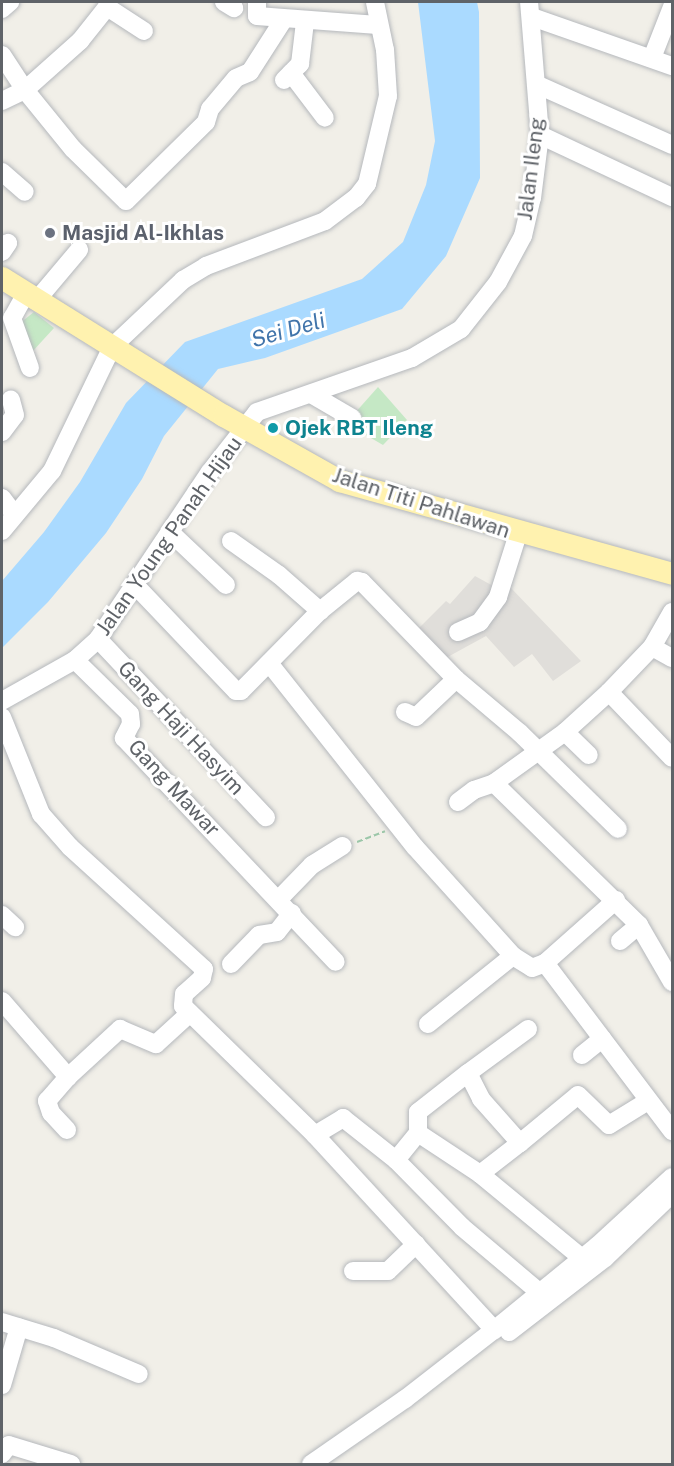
<!DOCTYPE html>
<style>
body{margin:0}
#map{position:relative;width:674px;height:1466px;overflow:hidden;background:#f1efe8;font-family:"Public Sans",sans-serif}
div>[style]{position:absolute}
[style*='--x']{left:calc(var(--x)*1px);top:calc(var(--y)*1px);width:calc(var(--w)*1px);rotate:calc(var(--a)*1deg)}
.industrial>*{inset:0;background:#e0deda}
.green>*{inset:0;background:#c5e8c5}
.water>*{inset:0;background:#aadaff}
.path>*{height:2px;margin-top:-1px;transform-origin:0;background:repeating-linear-gradient(90deg,#9cc7a9 0 6px,transparent 0 9px)}
.roads{filter:drop-shadow(0 0 2px #b5b8bc) drop-shadow(0 0 2px #b5b8bc)}
.minor>*{height:18px;margin:-9px;padding:0 9px;transform-origin:9px;border-radius:9px;background:#fff}
.major>*{height:22px;margin:-11px;padding:0 11px;transform-origin:11px;border-radius:11px;background:#fff2af}
.dots>*{width:16px;height:16px;translate:-50% -50%;box-sizing:border-box;border:3px solid #fff;border-radius:50%}
span{translate:-50% -50%;white-space:nowrap;text-align:center;line-height:1.15;-webkit-text-stroke:6px #fff;paint-order:stroke}
.street-label{font-size:21px;color:#5f6368}
.worship-label{font-size:21px;color:#5b616d;font-weight:700}
.left{translate:0 -50%;text-align:left}
.culture-label{font-size:21px;color:#0d838f;font-weight:700}
.water-label{font-size:22px;color:#4174aa;font-style:italic}
.frame{position:absolute;inset:0;border:3px solid #5f6368;pointer-events:none}
</style>
<div id="map">
<div class="industrial">
<div style="clip-path:polygon(521px 546px,511px 588px,581px 661px,553px 681px,532px 654px,514px 667px,486px 636px,444px 659px,414px 633px,446px 601px,450px 604px,475px 576px,495px 587px)"></div>
</div>
<div class="green">
<div style="clip-path:polygon(34px 312px,54px 328px,32px 352px,15px 327px)"></div>
<div style="clip-path:polygon(378px 387px,407px 420px,383px 445px,352px 427px,354px 414px)"></div>
</div>
<div class="water">
<div style="clip-path:polygon(418px 2px,477px 2px,479px 12px,480px 178px,446px 256px,402px 309px,265px 358px,218px 369px,164px 436px,142px 479px,106px 533px,48px 602px,2px 648px,2px 581px,44px 532px,80px 482px,126px 403px,185px 342px,362px 279px,403px 242px,426px 185px,435px 141px)"></div>
</div>
<div class="path">
<div style="--x:357;--y:842;--w:30;--a:-21"></div>
</div>
<div class="roads">
<div class="minor">
<div style="--x:224;--y:2;--w:12;--a:31"></div>
<div style="--x:257;--y:2;--w:14;--a:90"></div>
<div style="--x:257;--y:16;--w:121;--a:4.3"></div>
<div style="--x:2;--y:9;--w:11;--a:-41"></div>
<div style="--x:532;--y:17;--w:148;--a:19.3"></div>
<div style="--x:2;--y:55;--w:42;--a:56.7"></div>
<div style="--x:25;--y:90;--w:76;--a:50.9"></div>
<div style="--x:73;--y:149;--w:74;--a:44.5"></div>
<div style="--x:126;--y:201;--w:112;--a:-44.6"></div>
<div style="--x:206;--y:122;--w:14;--a:-73"></div>
<div style="--x:210;--y:109;--w:40;--a:-50"></div>
<div style="--x:236;--y:78;--w:15;--a:-23"></div>
<div style="--x:250;--y:72;--w:63;--a:-57.3"></div>
<div style="--x:652;--y:58;--w:55;--a:-68.6"></div>
<div style="--x:291;--y:73;--w:56;--a:52.9"></div>
<div style="--x:284;--y:80;--w:23;--a:-45"></div>
<div style="--x:300;--y:64;--w:42;--a:-83.2"></div>
<div style="--x:538;--y:85;--w:147;--a:24.1"></div>
<div style="--x:2;--y:101;--w:25;--a:-26"></div>
<div style="--x:25;--y:90;--w:74;--a:-41.7"></div>
<div style="--x:80;--y:41;--w:43;--a:-51.5"></div>
<div style="--x:107;--y:7;--w:44;--a:33"></div>
<div style="--x:540;--y:135;--w:146;--a:25.2"></div>
<div style="--x:2;--y:172;--w:30;--a:41"></div>
<div style="--x:2;--y:252;--w:11;--a:-56"></div>
<div style="--x:25;--y:295;--w:26;--a:119"></div>
<div style="--x:12;--y:318;--w:53;--a:70.2"></div>
<div style="--x:36;--y:301;--w:67;--a:-49.9"></div>
<div style="--x:311;--y:394;--w:48;--a:30.3"></div>
<div style="--x:2;--y:432;--w:21;--a:-53"></div>
<div style="--x:15;--y:415;--w:16;--a:-105"></div>
<div style="--x:2;--y:498;--w:21;--a:53"></div>
<div style="--x:2;--y:531;--w:78;--a:-50.2"></div>
<div style="--x:52;--y:471;--w:138;--a:-64.2"></div>
<div style="--x:112;--y:347;--w:98;--a:-43.3"></div>
<div style="--x:183;--y:280;--w:27;--a:-31"></div>
<div style="--x:206;--y:266;--w:127;--a:-20.7"></div>
<div style="--x:325;--y:221;--w:39;--a:-37"></div>
<div style="--x:356;--y:198;--w:18;--a:-52"></div>
<div style="--x:367;--y:184;--w:90;--a:-76.6"></div>
<div style="--x:388;--y:96;--w:46;--a:-93.7"></div>
<div style="--x:385;--y:50;--w:49;--a:-101.8"></div>
<div style="--x:170;--y:532;--w:77;--a:43.4"></div>
<div style="--x:231;--y:541;--w:59;--a:35.3"></div>
<div style="--x:279;--y:575;--w:55;--a:41.3"></div>
<div style="--x:136;--y:586;--w:145;--a:46.4"></div>
<div style="--x:236;--y:691;--w:5;--a:0"></div>
<div style="--x:241;--y:691;--w:112;--a:-45.4"></div>
<div style="--x:320;--y:611;--w:48;--a:-39"></div>
<div style="--x:357;--y:581;--w:5;--a:11"></div>
<div style="--x:362;--y:582;--w:135;--a:45.9"></div>
<div style="--x:456;--y:679;--w:84;--a:40.2"></div>
<div style="--x:520;--y:733;--w:137;--a:44.4"></div>
<div style="--x:672;--y:612;--w:40;--a:119.7"></div>
<div style="--x:652;--y:647;--w:62;--a:133.7"></div>
<div style="--x:609;--y:692;--w:59;--a:137.7"></div>
<div style="--x:565;--y:732;--w:87;--a:144.3"></div>
<div style="--x:494;--y:783;--w:203;--a:44.4"></div>
<div style="--x:639;--y:925;--w:66;--a:59.9"></div>
<div style="--x:458;--y:632;--w:24;--a:-24"></div>
<div style="--x:480;--y:622;--w:31;--a:-54"></div>
<div style="--x:498;--y:597;--w:66;--a:-72.4"></div>
<div style="--x:98;--y:639;--w:245;--a:46.7"></div>
<div style="--x:652;--y:647;--w:23;--a:29"></div>
<div style="--x:75;--y:660;--w:77;--a:44.5"></div>
<div style="--x:130;--y:714;--w:10;--a:84"></div>
<div style="--x:131;--y:724;--w:16;--a:117"></div>
<div style="--x:124;--y:738;--w:308;--a:46.6"></div>
<div style="--x:269;--y:663;--w:235;--a:51.6"></div>
<div style="--x:415;--y:847;--w:147;--a:48"></div>
<div style="--x:513;--y:956;--w:22;--a:32"></div>
<div style="--x:532;--y:968;--w:14;--a:-21"></div>
<div style="--x:545;--y:963;--w:95;--a:-41.6"></div>
<div style="--x:609;--y:692;--w:91;--a:46.3"></div>
<div style="--x:2;--y:701;--w:84;--a:-29.3"></div>
<div style="--x:75;--y:660;--w:31;--a:-42"></div>
<div style="--x:98;--y:639;--w:201;--a:-56.2"></div>
<div style="--x:210;--y:472;--w:76;--a:-51.9"></div>
<div style="--x:257;--y:412;--w:164;--a:-19.2"></div>
<div style="--x:412;--y:358;--w:57;--a:-30.6"></div>
<div style="--x:461;--y:329;--w:60;--a:-51.8"></div>
<div style="--x:498;--y:282;--w:52;--a:-61.5"></div>
<div style="--x:523;--y:236;--w:39;--a:-77"></div>
<div style="--x:532;--y:198;--w:64;--a:-82.8"></div>
<div style="--x:540;--y:135;--w:133;--a:-94.7"></div>
<div style="--x:405;--y:712;--w:12;--a:24"></div>
<div style="--x:416;--y:717;--w:55;--a:-43.5"></div>
<div style="--x:2;--y:717;--w:105;--a:68.1"></div>
<div style="--x:41;--y:814;--w:44;--a:48.7"></div>
<div style="--x:70;--y:847;--w:181;--a:42.3"></div>
<div style="--x:204;--y:969;--w:9;--a:103"></div>
<div style="--x:202;--y:978;--w:24;--a:138"></div>
<div style="--x:184;--y:994;--w:12;--a:95"></div>
<div style="--x:183;--y:1006;--w:185;--a:44.3"></div>
<div style="--x:315;--y:1135;--w:265;--a:47.4"></div>
<div style="--x:565;--y:732;--w:33;--a:44"></div>
<div style="--x:458;--y:802;--w:20;--a:-37"></div>
<div style="--x:474;--y:790;--w:21;--a:-19"></div>
<div style="--x:280;--y:898;--w:46;--a:-45.9"></div>
<div style="--x:312;--y:865;--w:36;--a:-32"></div>
<div style="--x:2;--y:915;--w:18;--a:43"></div>
<div style="--x:620;--y:941;--w:25;--a:-40"></div>
<div style="--x:545;--y:963;--w:211;--a:52.9"></div>
<div style="--x:231;--y:964;--w:40;--a:-46"></div>
<div style="--x:259;--y:935;--w:18;--a:-9"></div>
<div style="--x:277;--y:932;--w:24;--a:-52"></div>
<div style="--x:2;--y:1001;--w:101;--a:49"></div>
<div style="--x:428;--y:1024;--w:109;--a:-38.7"></div>
<div style="--x:528;--y:1029;--w:74;--a:143.7"></div>
<div style="--x:468;--y:1073;--w:29;--a:63"></div>
<div style="--x:481;--y:1099;--w:59;--a:48.4"></div>
<div style="--x:520;--y:1143;--w:75;--a:-39.6"></div>
<div style="--x:578;--y:1095;--w:43;--a:44.1"></div>
<div style="--x:609;--y:1125;--w:46;--a:-31.6"></div>
<div style="--x:582;--y:1055;--w:26;--a:-39"></div>
<div style="--x:67;--y:1130;--w:23;--a:-133"></div>
<div style="--x:51;--y:1113;--w:13;--a:-108"></div>
<div style="--x:47;--y:1101;--w:32;--a:-49"></div>
<div style="--x:68;--y:1077;--w:71;--a:-42.7"></div>
<div style="--x:120;--y:1029;--w:39;--a:23"></div>
<div style="--x:156;--y:1044;--w:46;--a:-42.4"></div>
<div style="--x:418;--y:1133;--w:74;--a:33.5"></div>
<div style="--x:480;--y:1174;--w:51;--a:-37.8"></div>
<div style="--x:315;--y:1135;--w:33;--a:-31"></div>
<div style="--x:343;--y:1118;--w:68;--a:38.4"></div>
<div style="--x:396;--y:1160;--w:35;--a:-51"></div>
<div style="--x:418;--y:1133;--w:21;--a:-90"></div>
<div style="--x:418;--y:1112;--w:63;--a:-38"></div>
<div style="--x:396;--y:1160;--w:94;--a:45.4"></div>
<div style="--x:462;--y:1227;--w:99;--a:40.1"></div>
<div style="--x:480;--y:1174;--w:132;--a:39.5"></div>
<div style="--x:353;--y:1271;--w:35;--a:0"></div>
<div style="--x:388;--y:1271;--w:39;--a:-44"></div>
<div style="--x:2;--y:1322;--w:54;--a:17.1"></div>
<div style="--x:54;--y:1338;--w:92;--a:23"></div>
<div style="--x:509;--y:1332;--w:121;--a:-37.6"></div>
<div style="--x:605;--y:1258;--w:93;--a:-43.7"></div>
<div style="--x:2;--y:1385;--w:60;--a:-73.7"></div>
<div style="--x:2;--y:1454;--w:11;--a:-52"></div>
<div style="--x:9;--y:1445;--w:65;--a:17"></div>
<div style="--x:311;--y:1464;--w:114;--a:-34.7"></div>
<div style="--x:405;--y:1399;--w:113;--a:-37.8"></div>
<div style="--x:494;--y:1330;--w:133;--a:-39.2"></div>
<div style="--x:597;--y:1246;--w:102;--a:-42.6"></div>
</div>
<div class="major">
<div style="--x:2;--y:278;--w:261;--a:31.9"></div>
<div style="--x:224;--y:416;--w:133;--a:29.3"></div>
<div style="--x:340;--y:481;--w:345;--a:15.6"></div>
</div>
</div>
<div class="dots">
<div style="left:50px;top:233px;background:#6b7280"></div>
<div style="left:273px;top:428px;background:#0f9aa8"></div>
</div>
<div class="street-label">
<span style="left:531px;top:169px;rotate:-83deg">Jalan Ileng</span>
<span style="left:421px;top:503px;rotate:18deg">Jalan Titi Pahlawan</span>
<span style="left:169px;top:536px;rotate:-55deg">Jalan Young Panah Hijau</span>
<span style="left:181px;top:728px;rotate:47deg">Gang Haji Hasyim</span>
<span style="left:174px;top:788px;rotate:47deg">Gang Mawar</span>
</div>
<div class="worship-label">
<span class="left" style="left:62px;top:233px">Masjid Al-Ikhlas</span>
</div>
<div class="culture-label">
<span class="left" style="left:285px;top:428px">Ojek RBT Ileng</span>
</div>
<div class="water-label">
<span style="left:288px;top:330px;rotate:-16deg">Sei Deli</span>
</div>
<div class="frame"></div>
</div>
